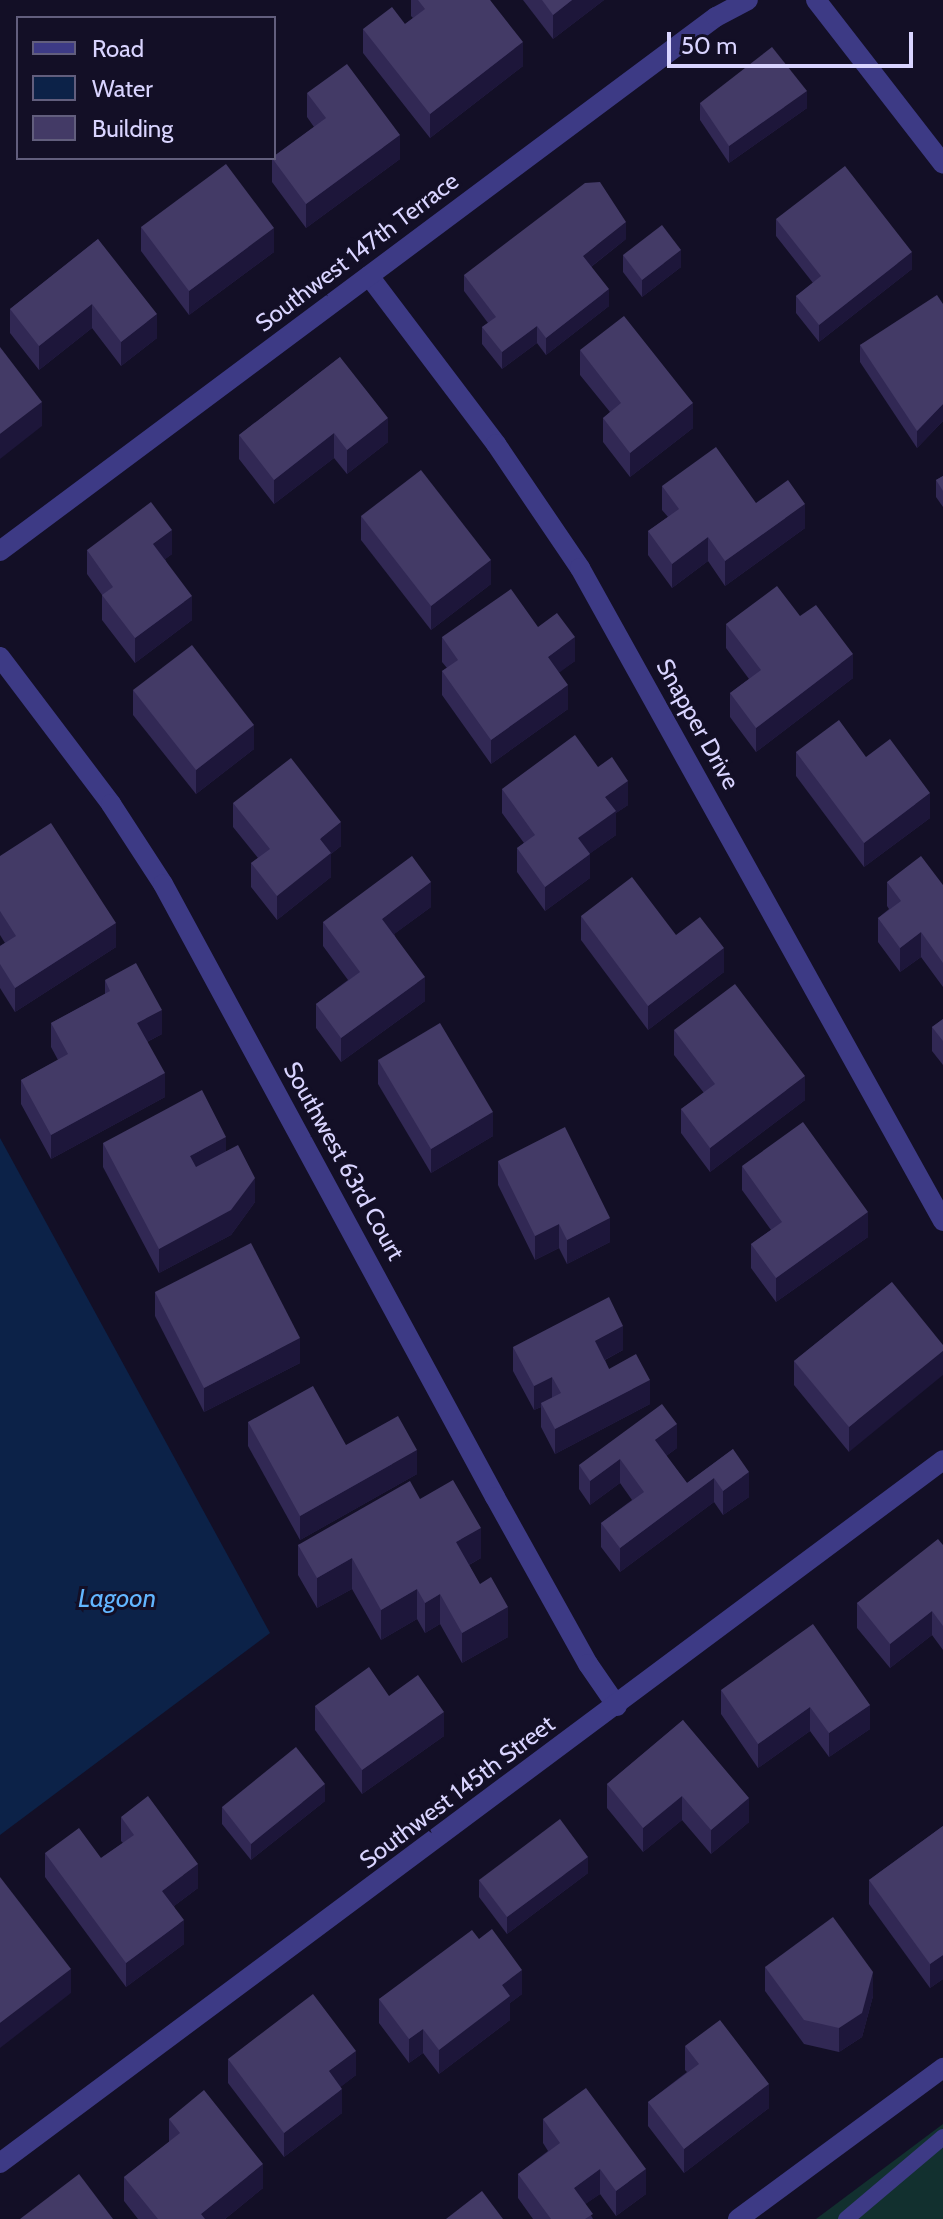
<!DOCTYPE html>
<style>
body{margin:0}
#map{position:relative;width:943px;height:2219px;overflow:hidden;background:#130f26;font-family:Cabin,sans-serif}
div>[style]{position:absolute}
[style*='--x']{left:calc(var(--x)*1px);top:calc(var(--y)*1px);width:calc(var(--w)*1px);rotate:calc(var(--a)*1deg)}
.green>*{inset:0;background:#12302f}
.water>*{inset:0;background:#0c2248}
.service>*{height:16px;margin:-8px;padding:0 8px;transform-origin:8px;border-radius:8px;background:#3d3a85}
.minor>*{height:20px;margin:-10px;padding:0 10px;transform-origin:10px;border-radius:10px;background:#3d3a85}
.wall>*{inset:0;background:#312854}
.shaded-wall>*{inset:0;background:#1d163a}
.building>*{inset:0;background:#433a66}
span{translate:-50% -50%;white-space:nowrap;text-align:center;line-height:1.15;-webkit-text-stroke:6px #130f26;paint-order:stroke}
.street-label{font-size:24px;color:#d9d4ff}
.water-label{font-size:26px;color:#62b6ff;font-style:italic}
.legend{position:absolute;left:16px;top:16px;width:260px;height:144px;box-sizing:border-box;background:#130f26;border:2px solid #625e7d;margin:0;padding:10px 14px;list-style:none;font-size:24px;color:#d9d4ff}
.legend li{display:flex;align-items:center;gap:16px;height:40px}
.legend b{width:40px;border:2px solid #625e7d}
.scale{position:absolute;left:667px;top:32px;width:246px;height:36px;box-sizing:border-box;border:4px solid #d9d4ff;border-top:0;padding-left:10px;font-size:24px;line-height:28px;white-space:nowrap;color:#d9d4ff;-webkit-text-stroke:6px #130f26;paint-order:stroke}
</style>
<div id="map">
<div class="green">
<div style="clip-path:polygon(943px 2124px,943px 2219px,816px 2219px)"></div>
</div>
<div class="water">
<div style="clip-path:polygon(0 1138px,270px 1633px,0 1835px)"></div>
</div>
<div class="service">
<div style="--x:846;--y:2219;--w:127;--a:-40.2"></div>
</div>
<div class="minor">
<div style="--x:816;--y:0;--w:207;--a:52.2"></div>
<div style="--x:369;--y:276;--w:211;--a:52.9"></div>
<div style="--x:496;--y:444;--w:150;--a:55.9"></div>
<div style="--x:580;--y:568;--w:747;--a:60.93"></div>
<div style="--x:0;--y:551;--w:893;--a:-36.72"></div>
<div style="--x:716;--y:17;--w:36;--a:-28"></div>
<div style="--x:0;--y:657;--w:184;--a:52.9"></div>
<div style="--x:111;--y:804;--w:95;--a:57"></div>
<div style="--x:163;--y:884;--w:697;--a:61.56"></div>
<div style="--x:495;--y:1497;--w:191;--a:60.9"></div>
<div style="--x:588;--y:1664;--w:51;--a:55.4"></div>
<div style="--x:0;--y:2163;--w:1176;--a:-36.7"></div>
<div style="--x:738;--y:2219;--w:255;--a:-36.4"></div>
</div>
<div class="wall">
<div style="clip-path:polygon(411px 0,490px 0,523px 66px,430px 138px,363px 53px,363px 29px,405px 24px,413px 18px,411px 16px)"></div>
<div style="clip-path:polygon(523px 0,604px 0,553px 39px)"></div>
<div style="clip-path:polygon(307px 93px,400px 159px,306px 228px,272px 182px,272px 158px,314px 127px,307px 117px)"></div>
<div style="clip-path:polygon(700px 103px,807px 108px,729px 163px,700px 120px)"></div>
<div style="clip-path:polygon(776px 219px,912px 269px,819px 342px,796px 313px,796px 296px,813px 283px,776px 236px)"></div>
<div style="clip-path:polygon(141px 227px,274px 252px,189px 315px,141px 251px)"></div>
<div style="clip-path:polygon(98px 239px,157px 338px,121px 366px,92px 328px,39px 370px,10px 333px,10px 309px)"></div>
<div style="clip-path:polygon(626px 239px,591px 267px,609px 306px,546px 355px,537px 343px,502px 369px,482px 344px,482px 327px,488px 323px,464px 291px,464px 275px)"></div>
<div style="clip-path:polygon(623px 255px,681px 267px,642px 297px,623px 272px)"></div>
<div style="clip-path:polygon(943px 304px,943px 421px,917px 448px,860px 362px,860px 345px)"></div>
<div style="clip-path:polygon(580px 350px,693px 428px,630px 477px,603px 442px,603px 418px,610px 412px,580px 375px)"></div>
<div style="clip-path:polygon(340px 357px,388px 442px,347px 474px,334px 458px,274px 504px,239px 459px,239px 435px)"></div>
<div style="clip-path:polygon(943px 476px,943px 507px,936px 497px,936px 480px)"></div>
<div style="clip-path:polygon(662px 486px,756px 503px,805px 528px,725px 586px,708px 561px,672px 588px,648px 555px,648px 531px,668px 517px,662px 510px)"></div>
<div style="clip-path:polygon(361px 516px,491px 584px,431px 630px,361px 540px)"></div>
<div style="clip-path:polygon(87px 550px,172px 554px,165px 559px,192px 620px,135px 663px,102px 620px,102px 595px,87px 574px)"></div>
<div style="clip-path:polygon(800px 616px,853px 678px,756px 752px,730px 717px,730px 693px,749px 679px,726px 648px,726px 624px)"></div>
<div style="clip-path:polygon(538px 627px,575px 661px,559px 672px,568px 709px,491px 764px,442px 695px,442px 671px,447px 668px,442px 662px,442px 637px)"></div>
<div style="clip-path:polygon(133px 690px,254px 749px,196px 794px,133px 715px)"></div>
<div style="clip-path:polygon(796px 752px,866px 757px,930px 818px,864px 867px,796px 776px)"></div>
<div style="clip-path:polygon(598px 767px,628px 805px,616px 813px,616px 835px,589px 854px,590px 878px,545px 911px,517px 872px,517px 848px,524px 843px,502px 813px,502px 789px)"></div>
<div style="clip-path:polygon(233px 803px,341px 846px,331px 854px,331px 877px,277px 920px,251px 887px,251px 863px,258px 858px,233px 827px)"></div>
<div style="clip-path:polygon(0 856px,116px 947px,15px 1012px,0 988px,0 946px,5px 943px,0 935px)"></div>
<div style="clip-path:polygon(887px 882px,943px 885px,943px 987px,921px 957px,900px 972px,878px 942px,878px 918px,889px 909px,887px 906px)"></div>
<div style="clip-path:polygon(431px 907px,394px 934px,425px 1001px,341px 1062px,316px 1028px,316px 1004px,348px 980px,323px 946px,323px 922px)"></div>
<div style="clip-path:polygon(581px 916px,676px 935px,724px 972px,648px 1030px,581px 940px)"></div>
<div style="clip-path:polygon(105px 980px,162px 1034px,147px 1042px,165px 1097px,51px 1159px,21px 1104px,21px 1080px,58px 1060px,51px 1047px,51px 1023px,105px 994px)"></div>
<div style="clip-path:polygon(943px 1019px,943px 1065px,932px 1051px,932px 1027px)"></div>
<div style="clip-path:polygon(674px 1030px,805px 1100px,710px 1172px,681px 1133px,681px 1109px,704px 1093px,674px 1055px)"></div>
<div style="clip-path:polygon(378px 1060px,493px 1136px,431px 1173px,378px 1084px)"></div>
<div style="clip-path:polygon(103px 1143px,226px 1151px,255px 1202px,231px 1235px,159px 1273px,103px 1167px)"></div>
<div style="clip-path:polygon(498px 1161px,610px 1242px,567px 1264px,559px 1248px,535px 1260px,498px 1185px)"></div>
<div style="clip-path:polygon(742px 1166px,868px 1237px,776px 1302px,751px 1268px,751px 1244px,771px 1230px,742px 1190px)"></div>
<div style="clip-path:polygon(892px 1282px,849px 1452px,794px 1385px,794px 1361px)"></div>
<div style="clip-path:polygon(155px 1292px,300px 1363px,204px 1412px,155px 1316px)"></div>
<div style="clip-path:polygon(513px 1347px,623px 1350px,605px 1360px,609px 1369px,650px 1404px,555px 1454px,541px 1427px,541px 1407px,534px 1410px,513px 1371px)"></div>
<div style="clip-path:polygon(248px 1422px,346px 1445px,417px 1474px,300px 1540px,248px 1446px)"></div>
<div style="clip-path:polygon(677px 1448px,666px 1456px,687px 1483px,733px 1449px,749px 1497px,723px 1515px,714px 1502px,620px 1572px,601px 1547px,601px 1523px,632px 1500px,620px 1483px,590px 1505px,579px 1489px,579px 1465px)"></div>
<div style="clip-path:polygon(420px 1499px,481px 1558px,469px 1565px,508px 1637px,462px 1663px,440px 1624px,425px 1633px,417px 1619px,381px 1640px,352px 1589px,317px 1608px,298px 1575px,298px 1545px)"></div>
<div style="clip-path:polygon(943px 1545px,943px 1650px,932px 1635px,890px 1668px,857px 1628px,857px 1603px)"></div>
<div style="clip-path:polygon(721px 1690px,870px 1705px,870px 1729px,829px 1757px,810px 1731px,758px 1768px,721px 1714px)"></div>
<div style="clip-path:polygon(389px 1696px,444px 1736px,362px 1794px,315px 1730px,315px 1706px)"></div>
<div style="clip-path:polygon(683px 1720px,749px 1822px,711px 1854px,682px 1820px,643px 1852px,607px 1808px,607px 1784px)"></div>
<div style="clip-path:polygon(325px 1801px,251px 1860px,222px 1824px,222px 1807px)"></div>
<div style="clip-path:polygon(121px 1817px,198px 1888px,174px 1906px,184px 1944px,126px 1987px,45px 1877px,45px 1853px,101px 1858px,123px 1843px,121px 1841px)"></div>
<div style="clip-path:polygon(943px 1826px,943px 1979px,930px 1988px,869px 1904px,869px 1880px)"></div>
<div style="clip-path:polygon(588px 1873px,507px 1934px,479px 1897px,479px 1880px)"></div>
<div style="clip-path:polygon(479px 1939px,522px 1994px,510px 2003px,510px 2020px,439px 2074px,423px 2053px,409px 2063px,379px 2023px,379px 1999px)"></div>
<div style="clip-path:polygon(765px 1967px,873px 1996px,862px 2037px,839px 2052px,804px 2044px,765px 1991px)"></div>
<div style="clip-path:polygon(685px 2046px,769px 2108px,684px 2173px,648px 2126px,648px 2102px,687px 2072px,685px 2070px)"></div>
<div style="clip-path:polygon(228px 2059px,356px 2075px,340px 2087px,342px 2113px,284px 2157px,228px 2083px)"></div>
<div style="clip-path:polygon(169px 2119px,263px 2188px,225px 2219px,138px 2219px,124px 2201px,124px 2177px,169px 2142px)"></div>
<div style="clip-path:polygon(543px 2119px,646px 2194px,616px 2216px,600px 2194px,585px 2204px,593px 2219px,533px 2219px,518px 2198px,518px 2174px,548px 2151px,543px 2143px)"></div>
</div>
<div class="shaded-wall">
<div style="clip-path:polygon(572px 0,604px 0,553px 39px,553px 15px)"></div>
<div style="clip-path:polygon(523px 42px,523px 66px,430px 138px,430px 114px)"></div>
<div style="clip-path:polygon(807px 91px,807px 108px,729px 163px,729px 146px)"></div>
<div style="clip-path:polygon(400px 135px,400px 159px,306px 228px,306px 204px)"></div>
<div style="clip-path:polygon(626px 222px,626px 239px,583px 273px,583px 256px)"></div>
<div style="clip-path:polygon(274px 228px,274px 252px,189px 315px,189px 291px)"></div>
<div style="clip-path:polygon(681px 250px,681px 267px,642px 297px,642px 280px)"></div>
<div style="clip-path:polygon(912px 252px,912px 269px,819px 342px,819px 325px)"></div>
<div style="clip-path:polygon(609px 289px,609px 306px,546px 355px,546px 338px)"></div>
<div style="clip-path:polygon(92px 304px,92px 328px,39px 370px,39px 346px)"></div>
<div style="clip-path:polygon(157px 314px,157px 338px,121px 366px,121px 342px)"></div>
<div style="clip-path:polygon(537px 326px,537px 343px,502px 369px,502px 352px)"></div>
<div style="clip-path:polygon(42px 402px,42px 426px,0 459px,0 434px)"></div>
<div style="clip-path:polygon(693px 403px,693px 428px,630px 477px,630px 453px)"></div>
<div style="clip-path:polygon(943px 404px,943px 421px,917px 448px,917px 431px)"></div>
<div style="clip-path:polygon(388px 418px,388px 442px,347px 474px,347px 450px)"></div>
<div style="clip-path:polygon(334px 433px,334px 458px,274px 504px,274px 480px)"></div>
<div style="clip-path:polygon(805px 504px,805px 528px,725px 586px,725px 561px)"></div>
<div style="clip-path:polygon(172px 530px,172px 554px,153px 568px,153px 544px)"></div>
<div style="clip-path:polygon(708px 537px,708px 561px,672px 588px,672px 564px)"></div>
<div style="clip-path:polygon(491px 560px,491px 584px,431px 630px,431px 606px)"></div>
<div style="clip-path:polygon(192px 596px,192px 620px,135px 663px,135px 638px)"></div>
<div style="clip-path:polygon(575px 637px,575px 661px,548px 681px,548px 657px)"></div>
<div style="clip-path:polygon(853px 654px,853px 678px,756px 752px,756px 728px)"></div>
<div style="clip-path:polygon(568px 685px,568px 709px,491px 764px,491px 740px)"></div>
<div style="clip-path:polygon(254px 725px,254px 749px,196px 794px,196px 770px)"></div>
<div style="clip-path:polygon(628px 781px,628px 805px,616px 813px,616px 835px,578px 862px,578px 838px,605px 797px)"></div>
<div style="clip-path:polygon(930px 793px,930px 818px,864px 867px,864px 843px)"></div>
<div style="clip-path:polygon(341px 822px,341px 846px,331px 854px,331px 877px,277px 920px,277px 896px,320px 839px)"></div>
<div style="clip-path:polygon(590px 854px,590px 878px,545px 911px,545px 887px)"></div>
<div style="clip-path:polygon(431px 882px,431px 907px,382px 943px,382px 919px)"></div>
<div style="clip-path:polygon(116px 923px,116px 947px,15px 1012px,15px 988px)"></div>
<div style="clip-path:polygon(921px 932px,921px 957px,900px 972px,900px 948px)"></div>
<div style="clip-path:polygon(724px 948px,724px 972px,648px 1030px,648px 1006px)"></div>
<div style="clip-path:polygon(425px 977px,425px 1001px,341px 1062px,341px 1038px)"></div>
<div style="clip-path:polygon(162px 1010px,162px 1034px,137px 1047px,137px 1023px)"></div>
<div style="clip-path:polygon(165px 1073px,165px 1097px,51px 1159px,51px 1135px)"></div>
<div style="clip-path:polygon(805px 1076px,805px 1100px,710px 1172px,710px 1148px)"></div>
<div style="clip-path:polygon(493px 1112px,493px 1136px,431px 1173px,431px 1149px)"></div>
<div style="clip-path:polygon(226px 1137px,226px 1161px,190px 1180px,190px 1156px)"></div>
<div style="clip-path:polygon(255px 1178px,255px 1202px,231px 1235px,159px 1273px,159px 1249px)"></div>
<div style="clip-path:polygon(868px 1212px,868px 1237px,776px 1302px,776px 1278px)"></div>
<div style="clip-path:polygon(610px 1218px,610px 1242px,567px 1264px,567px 1240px)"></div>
<div style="clip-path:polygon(559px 1224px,559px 1248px,535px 1260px,535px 1236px)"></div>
<div style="clip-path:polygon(623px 1326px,623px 1350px,595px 1365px,595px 1341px)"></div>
<div style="clip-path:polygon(300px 1338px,300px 1363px,204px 1412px,204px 1388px)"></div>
<div style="clip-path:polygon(943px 1351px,943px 1375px,849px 1452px,849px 1427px)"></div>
<div style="clip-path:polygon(552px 1377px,552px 1401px,541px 1403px,541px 1407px,534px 1410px,534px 1386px)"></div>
<div style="clip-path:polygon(650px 1380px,650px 1404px,555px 1454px,555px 1429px)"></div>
<div style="clip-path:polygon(677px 1424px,677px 1448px,655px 1464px,655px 1440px)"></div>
<div style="clip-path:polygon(417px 1450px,417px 1474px,300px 1540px,300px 1516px)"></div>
<div style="clip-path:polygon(620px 1459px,620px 1483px,590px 1505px,590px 1481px)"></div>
<div style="clip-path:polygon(749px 1472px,749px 1497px,723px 1515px,723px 1491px)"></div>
<div style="clip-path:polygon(714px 1478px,714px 1502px,620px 1572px,620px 1548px)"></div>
<div style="clip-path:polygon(481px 1528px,481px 1558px,456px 1572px,456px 1542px)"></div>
<div style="clip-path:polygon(352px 1558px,352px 1589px,317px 1608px,317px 1578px)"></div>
<div style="clip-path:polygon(417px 1589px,417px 1619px,381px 1640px,381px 1610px)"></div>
<div style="clip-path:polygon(440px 1594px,440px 1624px,425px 1633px,425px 1603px)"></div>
<div style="clip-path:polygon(508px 1607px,508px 1637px,462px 1663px,462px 1633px)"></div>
<div style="clip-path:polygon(932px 1611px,932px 1635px,890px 1668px,890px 1644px)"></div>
<div style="clip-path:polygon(870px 1705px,870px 1729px,829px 1757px,829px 1733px)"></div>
<div style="clip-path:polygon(810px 1707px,810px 1731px,758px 1768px,758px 1744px)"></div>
<div style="clip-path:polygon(444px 1712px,444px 1736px,362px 1794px,362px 1770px)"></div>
<div style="clip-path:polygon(325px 1784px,325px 1801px,251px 1860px,251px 1844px)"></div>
<div style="clip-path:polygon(682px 1796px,682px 1820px,643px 1852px,643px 1828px)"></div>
<div style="clip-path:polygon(749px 1798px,749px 1822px,711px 1854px,711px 1830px)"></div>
<div style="clip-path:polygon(588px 1857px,588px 1873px,507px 1934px,507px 1917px)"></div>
<div style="clip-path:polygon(198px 1864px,198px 1888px,162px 1915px,162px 1891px)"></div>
<div style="clip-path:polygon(184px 1920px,184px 1944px,126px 1987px,126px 1963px)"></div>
<div style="clip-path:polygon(943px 1955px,943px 1979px,930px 1988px,930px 1964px)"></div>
<div style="clip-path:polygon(71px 1969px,71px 1993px,0 2048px,0 2023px)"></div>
<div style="clip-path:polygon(522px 1970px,522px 1994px,510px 2003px,510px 2020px,439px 2074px,439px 2050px,502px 1985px)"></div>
<div style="clip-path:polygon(873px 1972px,873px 1996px,862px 2037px,839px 2052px,839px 2028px)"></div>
<div style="clip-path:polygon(423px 2029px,423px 2053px,409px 2063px,409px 2039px)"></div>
<div style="clip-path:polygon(356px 2051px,356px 2075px,329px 2096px,329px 2071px)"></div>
<div style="clip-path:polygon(769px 2084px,769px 2108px,684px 2173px,684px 2149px)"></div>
<div style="clip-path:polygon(342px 2089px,342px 2113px,284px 2157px,284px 2133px)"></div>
<div style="clip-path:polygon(263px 2164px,263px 2188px,225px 2219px,201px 2219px,201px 2214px)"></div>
<div style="clip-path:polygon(600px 2169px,600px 2194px,574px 2212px,574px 2188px)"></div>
<div style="clip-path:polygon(646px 2169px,646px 2194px,616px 2216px,616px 2191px)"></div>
</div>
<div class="building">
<div style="clip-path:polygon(418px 0,490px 0,523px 42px,430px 114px,363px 29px,392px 7px,405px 24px,425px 9px)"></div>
<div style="clip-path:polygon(542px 0,572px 0,553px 15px)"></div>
<div style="clip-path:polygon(772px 47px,807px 91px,729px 146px,700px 103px)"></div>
<div style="clip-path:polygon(347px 64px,400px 135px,306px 204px,272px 158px,274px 158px,274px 156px,326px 118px,307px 93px)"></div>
<div style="clip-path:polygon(226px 164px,274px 228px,189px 291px,141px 227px)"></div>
<div style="clip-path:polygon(845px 166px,912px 252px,819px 325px,796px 296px,821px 276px,776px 219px)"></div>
<div style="clip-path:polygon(600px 182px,626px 222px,583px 256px,609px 289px,546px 338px,537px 326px,502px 352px,482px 327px,496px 317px,464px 275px,585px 183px)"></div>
<div style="clip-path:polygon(662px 225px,681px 250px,642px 280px,623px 255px)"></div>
<div style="clip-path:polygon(98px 239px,157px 314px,121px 342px,92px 304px,39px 346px,10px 309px)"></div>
<div style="clip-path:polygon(937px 295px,943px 304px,943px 404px,917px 431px,860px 345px)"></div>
<div style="clip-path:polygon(624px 316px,693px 403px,630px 453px,603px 418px,621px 403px,580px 350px)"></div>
<div style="clip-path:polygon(0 347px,42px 402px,0 434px)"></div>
<div style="clip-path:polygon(340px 357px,388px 418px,347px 450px,334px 433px,274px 480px,239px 435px)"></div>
<div style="clip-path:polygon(716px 447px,756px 503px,788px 480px,805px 504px,725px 561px,708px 537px,672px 564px,648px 531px,679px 509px,662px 486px)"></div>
<div style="clip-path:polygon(421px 470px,491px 560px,431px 606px,361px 516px)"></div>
<div style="clip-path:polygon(943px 476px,943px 491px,936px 480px)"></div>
<div style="clip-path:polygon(151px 502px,172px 530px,153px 544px,192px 596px,135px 638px,102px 595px,113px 587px,87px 550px)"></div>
<div style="clip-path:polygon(777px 586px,800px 616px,816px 605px,853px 654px,756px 728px,730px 693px,761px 670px,726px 624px)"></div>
<div style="clip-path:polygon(511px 589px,538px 627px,557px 613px,575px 637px,548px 657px,568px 685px,491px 740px,442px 671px,458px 660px,442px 637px)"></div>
<div style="clip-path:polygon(192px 645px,254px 725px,196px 770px,133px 690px)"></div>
<div style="clip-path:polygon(839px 720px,866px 757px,890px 739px,930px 793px,864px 843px,796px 752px)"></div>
<div style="clip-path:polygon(575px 735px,598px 767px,612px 757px,628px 781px,605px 797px,616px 811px,578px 838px,590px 854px,545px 887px,517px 848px,535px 835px,502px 789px)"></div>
<div style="clip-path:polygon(291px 758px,341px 822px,320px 839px,331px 853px,277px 896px,251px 863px,270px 849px,233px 803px)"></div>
<div style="clip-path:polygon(51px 823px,116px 923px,15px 988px,0 964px,0 946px,16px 936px,0 911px,0 856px)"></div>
<div style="clip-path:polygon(412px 856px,431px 882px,382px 919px,425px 977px,341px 1038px,316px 1004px,360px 972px,323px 922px)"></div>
<div style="clip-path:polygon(921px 856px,943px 885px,943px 963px,921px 932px,900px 948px,878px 918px,901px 901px,887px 882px)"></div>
<div style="clip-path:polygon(632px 877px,676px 935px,700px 917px,724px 948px,648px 1006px,581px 916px)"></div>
<div style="clip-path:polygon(136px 963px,162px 1010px,137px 1023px,165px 1073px,51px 1135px,21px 1080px,68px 1054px,51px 1023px,110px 991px,105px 980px)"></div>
<div style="clip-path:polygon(735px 984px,805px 1076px,710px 1148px,681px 1109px,715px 1084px,674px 1030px)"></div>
<div style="clip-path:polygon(943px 1019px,943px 1041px,932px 1027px)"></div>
<div style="clip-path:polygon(440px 1023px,493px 1112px,431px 1149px,378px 1060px)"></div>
<div style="clip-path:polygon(202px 1090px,226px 1137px,190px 1156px,196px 1167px,238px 1145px,255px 1178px,231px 1210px,159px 1249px,103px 1143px)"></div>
<div style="clip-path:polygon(803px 1122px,868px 1212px,776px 1278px,751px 1244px,782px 1222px,742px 1166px)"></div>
<div style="clip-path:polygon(565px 1127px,610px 1218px,567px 1240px,559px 1224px,535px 1236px,498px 1161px)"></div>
<div style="clip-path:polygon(251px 1243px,300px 1338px,204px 1388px,155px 1292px)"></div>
<div style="clip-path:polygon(892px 1282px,943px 1345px,943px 1351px,849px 1427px,794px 1361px)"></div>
<div style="clip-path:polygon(609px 1297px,623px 1326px,595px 1341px,609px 1369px,636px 1354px,650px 1380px,555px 1429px,541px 1403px,561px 1393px,552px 1377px,534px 1386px,513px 1347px)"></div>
<div style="clip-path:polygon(313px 1386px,346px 1445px,398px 1416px,417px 1450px,300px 1516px,248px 1422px)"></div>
<div style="clip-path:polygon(662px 1404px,677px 1424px,655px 1440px,687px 1483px,733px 1449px,749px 1472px,723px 1491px,714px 1478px,620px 1548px,601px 1523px,644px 1492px,620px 1459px,590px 1481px,579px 1465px)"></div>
<div style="clip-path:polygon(453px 1480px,481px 1528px,456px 1542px,480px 1584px,491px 1577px,508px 1607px,462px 1633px,440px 1594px,425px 1603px,417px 1589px,381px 1610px,352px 1558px,317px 1578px,298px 1545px,410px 1481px,420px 1499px)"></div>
<div style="clip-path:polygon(938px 1539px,943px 1545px,943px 1626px,932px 1611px,890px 1644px,857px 1603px)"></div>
<div style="clip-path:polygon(813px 1624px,870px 1705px,829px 1733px,810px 1707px,758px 1744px,721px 1690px)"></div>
<div style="clip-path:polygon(369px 1667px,389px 1696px,418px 1675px,444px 1712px,362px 1770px,315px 1706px)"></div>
<div style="clip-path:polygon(683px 1720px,749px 1798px,711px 1830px,682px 1796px,643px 1828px,607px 1784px)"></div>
<div style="clip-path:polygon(296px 1747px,325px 1784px,251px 1844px,222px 1807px)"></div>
<div style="clip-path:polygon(148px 1796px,198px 1864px,162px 1891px,184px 1920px,126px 1963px,45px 1853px,79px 1828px,101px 1858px,134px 1835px,121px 1817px)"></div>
<div style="clip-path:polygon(560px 1819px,588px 1857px,507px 1917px,479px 1880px)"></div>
<div style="clip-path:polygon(943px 1826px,943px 1955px,930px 1964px,869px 1880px)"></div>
<div style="clip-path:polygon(0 1877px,71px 1969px,0 2023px)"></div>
<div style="clip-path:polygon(833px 1917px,873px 1972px,862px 2013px,839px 2028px,804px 2020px,765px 1967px)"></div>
<div style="clip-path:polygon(492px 1929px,522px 1970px,502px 1985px,510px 1996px,439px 2050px,423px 2029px,409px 2039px,379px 1999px,472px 1930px,479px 1939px)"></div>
<div style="clip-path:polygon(313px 1994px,356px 2051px,329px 2071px,342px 2089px,284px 2133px,228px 2059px)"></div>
<div style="clip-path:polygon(720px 2020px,769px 2084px,684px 2149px,648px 2102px,699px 2064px,685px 2046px)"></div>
<div style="clip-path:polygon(586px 2088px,646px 2169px,616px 2191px,600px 2169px,574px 2188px,593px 2214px,585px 2219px,551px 2219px,518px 2174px,560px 2143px,543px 2119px)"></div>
<div style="clip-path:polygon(204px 2090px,263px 2164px,201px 2214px,205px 2219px,158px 2219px,124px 2177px,180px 2133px,169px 2119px)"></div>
<div style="clip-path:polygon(79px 2174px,113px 2219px,20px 2219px)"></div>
<div style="clip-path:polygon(482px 2191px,503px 2219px,446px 2219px)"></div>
</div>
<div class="street-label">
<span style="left:357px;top:252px;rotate:-37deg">Southwest 147th Terrace</span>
<span style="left:698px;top:724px;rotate:61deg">Snapper Drive</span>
<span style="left:344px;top:1161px;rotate:61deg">Southwest 63rd Court</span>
<span style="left:457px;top:1792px;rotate:-37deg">Southwest 145th Street</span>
</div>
<div class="water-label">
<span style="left:117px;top:1599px">Lagoon</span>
</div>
<ul class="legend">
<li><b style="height:10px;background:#3d3a85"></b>Road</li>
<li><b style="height:22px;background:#0c2248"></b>Water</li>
<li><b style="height:22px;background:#433a66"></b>Building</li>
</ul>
<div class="scale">50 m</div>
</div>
